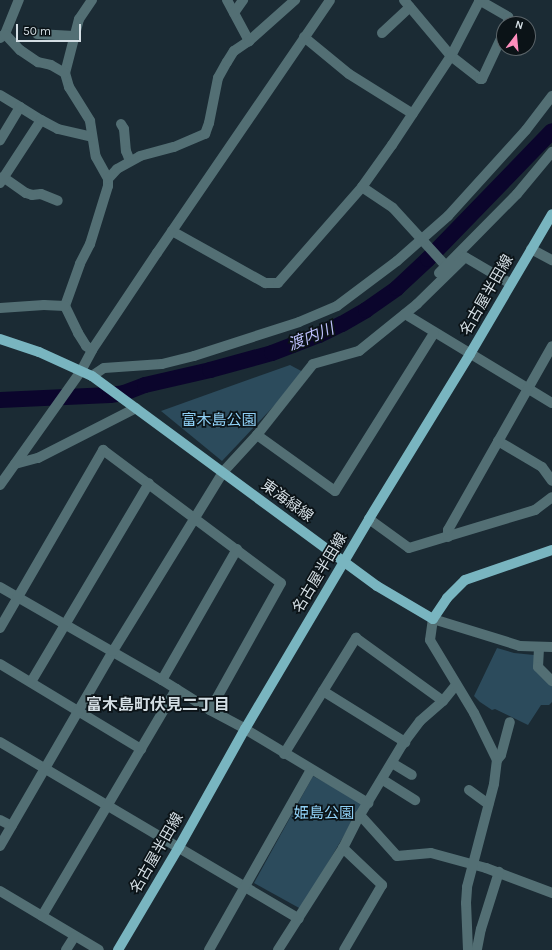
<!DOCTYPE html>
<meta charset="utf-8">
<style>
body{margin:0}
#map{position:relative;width:552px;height:950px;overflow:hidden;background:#1b2b34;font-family:Karla,"Noto Sans JP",sans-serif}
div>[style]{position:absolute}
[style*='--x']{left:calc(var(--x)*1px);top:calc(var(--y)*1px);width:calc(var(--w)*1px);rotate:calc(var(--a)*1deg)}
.green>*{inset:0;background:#2c4b5c}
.river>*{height:16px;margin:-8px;padding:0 8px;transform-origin:8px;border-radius:8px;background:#0b052c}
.minor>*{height:10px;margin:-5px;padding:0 5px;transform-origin:5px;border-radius:5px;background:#536f74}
.major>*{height:10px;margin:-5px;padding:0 5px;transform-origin:5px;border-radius:5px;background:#79b5c0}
span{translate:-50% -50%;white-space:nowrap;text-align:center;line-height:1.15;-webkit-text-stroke:3.5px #0b1317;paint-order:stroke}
.street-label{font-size:15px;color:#d4dee4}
.park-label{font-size:15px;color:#90d1f7}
.water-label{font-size:16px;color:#bcbffb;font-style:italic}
.neighbourhood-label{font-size:16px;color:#d4dee4;font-weight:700}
.north{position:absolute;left:496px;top:16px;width:40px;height:40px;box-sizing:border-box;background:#0b1317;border:1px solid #5b6469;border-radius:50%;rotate:16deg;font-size:11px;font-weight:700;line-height:16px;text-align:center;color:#d4dee4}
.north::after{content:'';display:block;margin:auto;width:14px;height:18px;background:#fe8ebd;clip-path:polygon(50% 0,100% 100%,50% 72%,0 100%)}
.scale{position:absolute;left:16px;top:24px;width:65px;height:18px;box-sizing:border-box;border:2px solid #d4dee4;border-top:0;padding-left:5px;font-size:12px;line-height:14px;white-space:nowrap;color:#d4dee4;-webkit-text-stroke:3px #0b1317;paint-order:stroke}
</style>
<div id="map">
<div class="green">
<div style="clip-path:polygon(290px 365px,305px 373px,222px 461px,161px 411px)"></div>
<div style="clip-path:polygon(497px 648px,514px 653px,534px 655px,534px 667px,552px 686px,552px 702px,549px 705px,541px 705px,528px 725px,495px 709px,492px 710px,480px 702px,474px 696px)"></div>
<div style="clip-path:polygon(313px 776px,363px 803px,301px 909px,254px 883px)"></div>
</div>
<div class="river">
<div style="--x:0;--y:400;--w:110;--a:-2.6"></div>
<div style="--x:110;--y:395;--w:14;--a:-8"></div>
<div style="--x:124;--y:393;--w:22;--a:-21"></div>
<div style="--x:145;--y:385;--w:67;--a:-13"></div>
<div style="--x:210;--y:370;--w:64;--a:-15.3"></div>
<div style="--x:272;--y:353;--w:50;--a:-21"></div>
<div style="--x:319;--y:335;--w:25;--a:-26"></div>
<div style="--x:342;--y:324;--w:28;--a:-30"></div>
<div style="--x:366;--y:310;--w:38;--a:-35"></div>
<div style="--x:397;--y:288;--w:42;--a:-43.1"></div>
<div style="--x:428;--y:259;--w:178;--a:-45.9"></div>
</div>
<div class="minor">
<div style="--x:92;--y:0;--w:23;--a:124"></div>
<div style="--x:79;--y:19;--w:56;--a:104.5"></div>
<div style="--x:65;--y:73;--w:15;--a:74"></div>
<div style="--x:69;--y:87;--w:40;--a:58"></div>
<div style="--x:90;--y:121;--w:36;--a:81"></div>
<div style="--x:96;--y:157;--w:25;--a:61"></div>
<div style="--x:108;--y:179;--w:7;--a:90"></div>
<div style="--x:108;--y:186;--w:61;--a:107.2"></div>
<div style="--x:90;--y:244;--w:22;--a:117"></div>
<div style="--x:80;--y:264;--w:45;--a:109.7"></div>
<div style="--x:65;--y:306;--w:30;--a:64"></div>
<div style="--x:78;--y:333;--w:15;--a:58"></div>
<div style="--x:86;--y:346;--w:7;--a:34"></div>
<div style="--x:227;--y:0;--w:47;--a:61.8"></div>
<div style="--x:404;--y:0;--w:73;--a:50"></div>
<div style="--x:451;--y:56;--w:37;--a:38"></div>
<div style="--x:480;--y:79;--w:2;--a:0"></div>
<div style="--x:482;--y:79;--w:52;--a:-64.9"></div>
<div style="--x:479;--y:0;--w:34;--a:30"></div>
<div style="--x:508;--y:17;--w:7;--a:90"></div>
<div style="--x:234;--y:13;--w:16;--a:-55"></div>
<div style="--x:382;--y:33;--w:38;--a:-43"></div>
<div style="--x:5;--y:34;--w:37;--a:-68"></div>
<div style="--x:37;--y:34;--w:37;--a:3"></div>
<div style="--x:304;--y:37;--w:58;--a:39.4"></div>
<div style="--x:349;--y:74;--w:75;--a:32"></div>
<div style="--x:0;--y:38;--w:6;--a:-39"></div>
<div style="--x:5;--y:34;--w:22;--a:47"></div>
<div style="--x:20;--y:50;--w:22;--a:34"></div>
<div style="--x:38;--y:62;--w:13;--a:13"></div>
<div style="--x:51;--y:65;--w:16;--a:30"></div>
<div style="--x:0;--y:95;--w:23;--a:31"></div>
<div style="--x:20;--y:107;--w:39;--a:121"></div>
<div style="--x:20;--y:107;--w:25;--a:32"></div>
<div style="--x:121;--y:124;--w:6;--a:59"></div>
<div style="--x:124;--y:129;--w:22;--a:85"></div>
<div style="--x:126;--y:151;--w:11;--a:68"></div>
<div style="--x:3;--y:177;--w:28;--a:35"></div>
<div style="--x:26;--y:193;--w:6;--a:18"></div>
<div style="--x:32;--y:195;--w:9;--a:-6"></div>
<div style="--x:41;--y:194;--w:18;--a:22"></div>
<div style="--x:108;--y:179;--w:13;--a:-48"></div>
<div style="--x:117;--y:169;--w:26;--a:-29"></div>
<div style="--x:140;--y:156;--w:35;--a:-15"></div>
<div style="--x:174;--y:147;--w:34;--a:-23"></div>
<div style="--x:205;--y:134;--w:12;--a:-70"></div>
<div style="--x:209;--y:123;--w:46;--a:-78.7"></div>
<div style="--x:218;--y:78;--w:18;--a:-61"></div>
<div style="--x:227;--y:62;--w:13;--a:-58"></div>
<div style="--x:234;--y:51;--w:18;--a:-34"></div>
<div style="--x:249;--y:41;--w:62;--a:-41.7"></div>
<div style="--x:0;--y:183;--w:75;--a:-56.9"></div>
<div style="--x:41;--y:120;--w:19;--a:28"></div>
<div style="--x:58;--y:129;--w:35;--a:13"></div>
<div style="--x:362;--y:187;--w:37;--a:34"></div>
<div style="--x:393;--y:208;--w:79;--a:47.6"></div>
<div style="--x:172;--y:231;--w:107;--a:29.2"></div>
<div style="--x:265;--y:283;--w:13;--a:0"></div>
<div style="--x:278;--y:283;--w:128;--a:-48.8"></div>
<div style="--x:362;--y:187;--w:52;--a:-54.5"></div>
<div style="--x:392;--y:145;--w:107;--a:-56.5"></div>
<div style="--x:451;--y:56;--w:63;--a:-62.6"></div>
<div style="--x:531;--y:249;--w:24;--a:28"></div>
<div style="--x:439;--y:273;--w:111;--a:-45.4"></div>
<div style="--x:517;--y:194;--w:55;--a:-50.2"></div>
<div style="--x:0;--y:308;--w:44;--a:-3.9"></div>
<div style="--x:44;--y:305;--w:21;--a:3"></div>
<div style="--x:405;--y:314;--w:172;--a:31.2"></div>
<div style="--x:92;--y:376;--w:14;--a:-34"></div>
<div style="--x:104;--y:368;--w:58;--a:-3.9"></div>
<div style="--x:162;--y:364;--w:33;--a:-14"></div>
<div style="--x:194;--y:356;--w:110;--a:-17.9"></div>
<div style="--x:299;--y:322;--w:41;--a:-22.8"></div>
<div style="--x:337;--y:306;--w:75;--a:-36.9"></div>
<div style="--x:397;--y:261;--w:68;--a:-41.4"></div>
<div style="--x:448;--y:216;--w:116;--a:-47.8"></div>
<div style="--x:526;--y:130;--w:43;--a:-52.6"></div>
<div style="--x:257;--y:435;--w:96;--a:35.7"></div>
<div style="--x:335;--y:491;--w:186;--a:-57.9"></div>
<div style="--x:498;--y:441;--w:51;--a:30.6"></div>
<div style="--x:542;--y:467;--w:17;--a:54"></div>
<div style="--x:15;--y:464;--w:24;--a:-15"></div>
<div style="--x:38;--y:458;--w:110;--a:-27"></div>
<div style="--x:0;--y:485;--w:140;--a:-54.6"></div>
<div style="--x:81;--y:371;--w:24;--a:-62"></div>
<div style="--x:92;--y:350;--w:117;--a:-56.2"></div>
<div style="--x:157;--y:253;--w:306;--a:-55.6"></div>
<div style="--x:369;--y:519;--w:49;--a:35.9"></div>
<div style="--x:409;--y:548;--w:132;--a:-16.8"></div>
<div style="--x:535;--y:510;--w:21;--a:-37"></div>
<div style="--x:448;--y:537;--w:7;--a:-90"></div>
<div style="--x:448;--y:530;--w:211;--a:-60.5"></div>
<div style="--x:0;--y:587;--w:187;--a:29.9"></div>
<div style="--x:162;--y:680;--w:57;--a:32"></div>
<div style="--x:210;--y:710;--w:40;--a:28"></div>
<div style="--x:245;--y:729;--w:144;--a:31"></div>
<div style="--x:0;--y:628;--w:206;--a:-59.9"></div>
<div style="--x:103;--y:450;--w:222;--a:36.8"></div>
<div style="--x:281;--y:583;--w:145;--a:119.2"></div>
<div style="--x:539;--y:648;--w:19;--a:93"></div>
<div style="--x:538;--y:667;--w:20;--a:45"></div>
<div style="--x:0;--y:664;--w:165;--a:31.1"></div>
<div style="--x:162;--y:680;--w:151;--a:-60.2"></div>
<div style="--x:31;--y:682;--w:231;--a:-59.3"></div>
<div style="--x:323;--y:691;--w:97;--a:31.9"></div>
<div style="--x:0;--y:742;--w:347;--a:30.6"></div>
<div style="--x:284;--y:754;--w:137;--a:-58.2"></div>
<div style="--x:356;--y:638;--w:107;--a:35.9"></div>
<div style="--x:497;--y:760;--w:6;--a:-51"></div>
<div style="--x:501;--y:755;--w:34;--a:-75"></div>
<div style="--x:392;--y:763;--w:23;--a:31"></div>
<div style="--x:383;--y:780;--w:38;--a:32"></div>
<div style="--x:469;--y:790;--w:24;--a:36"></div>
<div style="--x:360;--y:815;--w:55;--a:47.9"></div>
<div style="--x:397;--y:856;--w:34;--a:-5"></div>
<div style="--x:431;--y:853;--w:57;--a:15.3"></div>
<div style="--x:486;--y:868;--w:71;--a:20.7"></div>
<div style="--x:0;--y:820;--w:13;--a:27"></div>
<div style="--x:0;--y:846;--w:225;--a:-59.9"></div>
<div style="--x:113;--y:651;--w:210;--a:-58.4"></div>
<div style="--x:223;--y:472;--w:50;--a:-47.4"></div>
<div style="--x:257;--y:435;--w:90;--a:-51.7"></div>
<div style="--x:313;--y:364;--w:48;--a:-15.8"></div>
<div style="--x:359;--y:351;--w:75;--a:-39"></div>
<div style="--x:417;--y:304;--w:67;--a:-44.4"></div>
<div style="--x:465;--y:257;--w:53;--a:30.4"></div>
<div style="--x:343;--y:848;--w:54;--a:43.5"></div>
<div style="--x:382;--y:885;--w:75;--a:120.3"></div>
<div style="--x:0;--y:891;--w:115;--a:30.8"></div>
<div style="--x:42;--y:916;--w:264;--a:-59.4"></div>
<div style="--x:477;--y:949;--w:20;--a:-79"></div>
<div style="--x:481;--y:929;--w:60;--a:-72.5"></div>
<div style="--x:66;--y:950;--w:15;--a:-58"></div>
<div style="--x:209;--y:950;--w:203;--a:-60.5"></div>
<div style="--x:278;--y:950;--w:121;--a:-57.5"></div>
<div style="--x:343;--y:848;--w:37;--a:-63"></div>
<div style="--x:360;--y:815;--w:82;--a:-59"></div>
<div style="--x:402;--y:745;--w:30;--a:-53"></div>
<div style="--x:420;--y:721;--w:30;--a:-41"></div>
<div style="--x:443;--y:701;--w:21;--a:-51"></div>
<div style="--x:468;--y:950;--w:47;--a:-92.4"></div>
<div style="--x:466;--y:903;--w:16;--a:-86"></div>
<div style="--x:467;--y:887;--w:106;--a:-75.3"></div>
<div style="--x:494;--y:784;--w:24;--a:-83"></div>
<div style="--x:497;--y:760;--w:52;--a:-116.1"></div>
<div style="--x:474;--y:713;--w:85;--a:-121.1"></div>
<div style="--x:430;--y:640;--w:21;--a:-82"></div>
<div style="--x:433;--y:619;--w:91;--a:17.2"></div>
<div style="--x:520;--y:646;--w:32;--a:2"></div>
</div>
<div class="major">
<div style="--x:0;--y:339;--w:41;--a:18.4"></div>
<div style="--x:39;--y:352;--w:58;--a:24.4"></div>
<div style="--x:92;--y:376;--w:354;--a:36.4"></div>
<div style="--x:377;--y:586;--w:65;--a:30.5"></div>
<div style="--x:433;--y:619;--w:25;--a:-56"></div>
<div style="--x:447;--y:598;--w:25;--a:-45"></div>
<div style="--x:465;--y:580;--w:92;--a:-19"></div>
<div style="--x:118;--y:950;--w:120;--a:-59.4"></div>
<div style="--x:179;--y:847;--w:135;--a:-60.8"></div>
<div style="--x:245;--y:729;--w:244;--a:-59.4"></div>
<div style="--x:369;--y:519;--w:193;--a:-58.5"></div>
<div style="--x:470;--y:354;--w:162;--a:-59.6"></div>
</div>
<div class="street-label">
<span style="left:487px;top:295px;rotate:-60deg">名古屋半田線</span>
<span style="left:287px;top:501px;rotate:36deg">東海緑線</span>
<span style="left:320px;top:573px;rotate:-59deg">名古屋半田線</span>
<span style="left:157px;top:853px;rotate:-60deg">名古屋半田線</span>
</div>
<div class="park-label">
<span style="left:219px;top:421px">富木島公園</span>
<span style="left:324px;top:814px">姫島公園</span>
</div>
<div class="water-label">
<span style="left:311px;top:337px;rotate:-22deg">渡内川</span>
</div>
<div class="neighbourhood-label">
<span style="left:158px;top:705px">富木島町伏見二丁目</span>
</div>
<div class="north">N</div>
<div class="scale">50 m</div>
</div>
